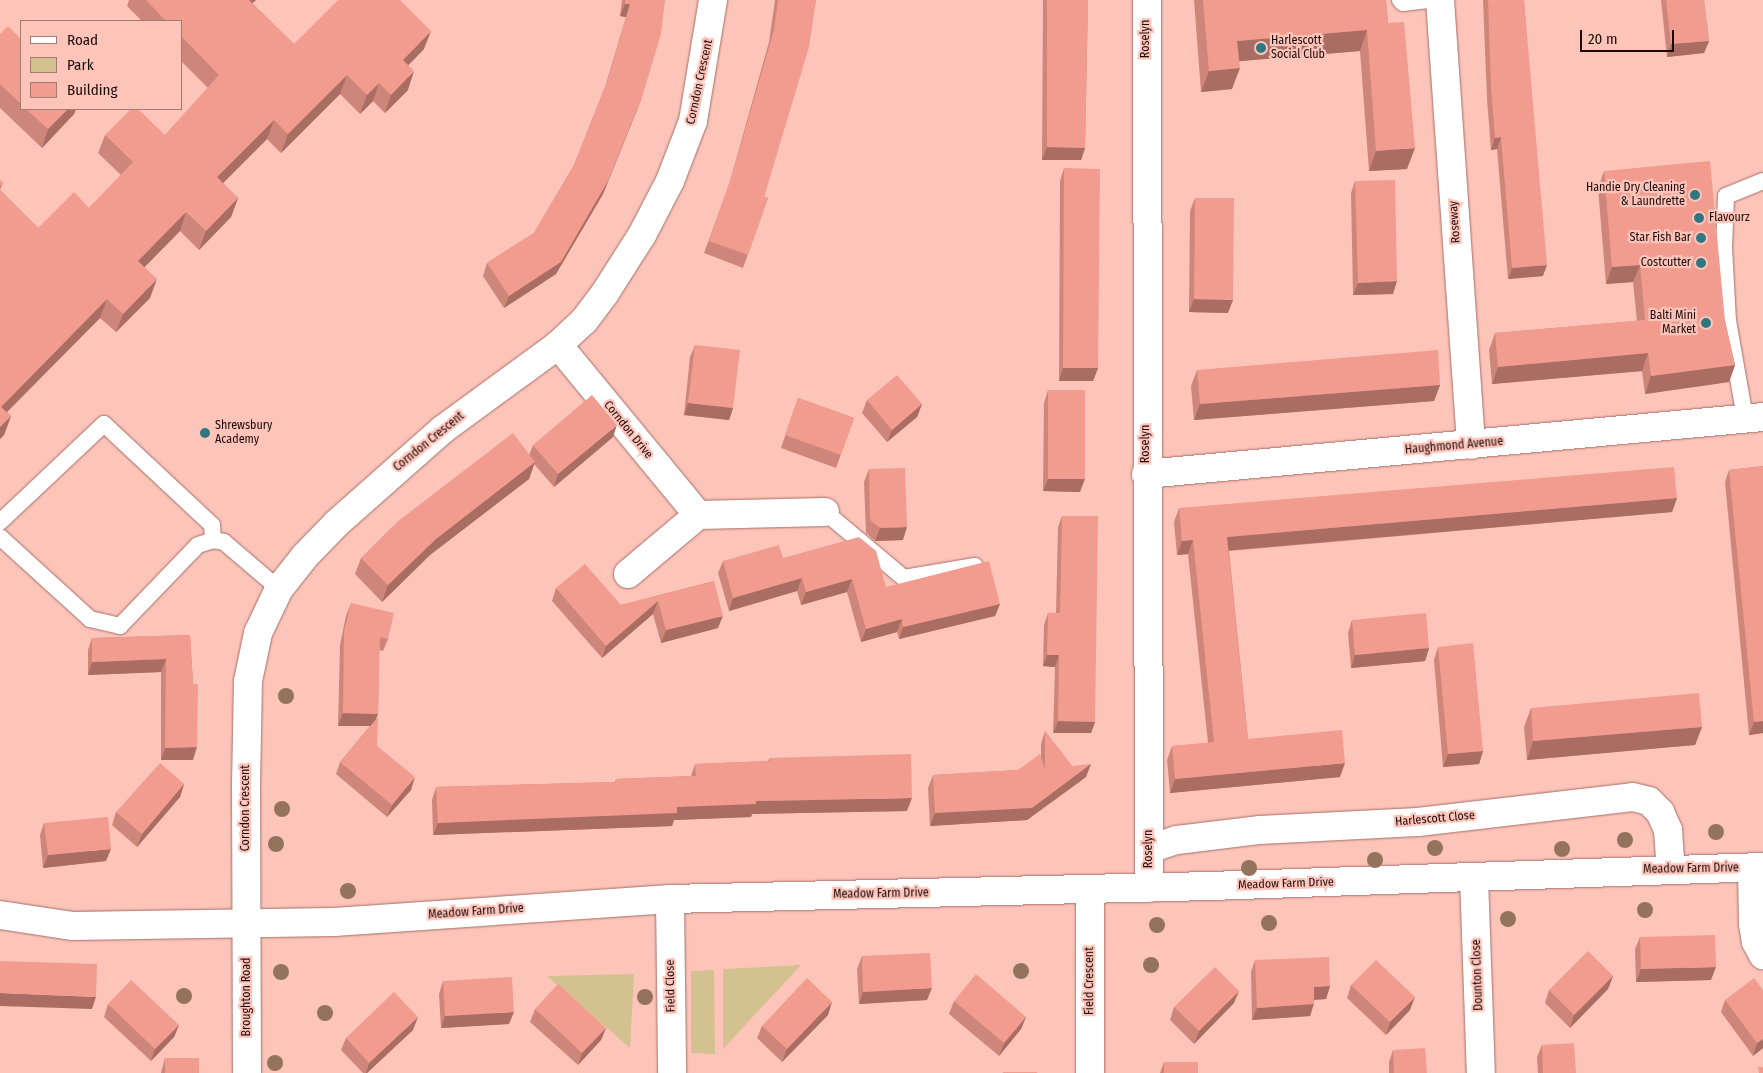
<!DOCTYPE html>
<style>
body{margin:0}
#map{position:relative;width:1763px;height:1073px;overflow:hidden;background:#fdc4ba;font-family:"Fira Sans Condensed",sans-serif}
div>[style]{position:absolute}
[style*='--x']{left:calc(var(--x)*1px);top:calc(var(--y)*1px);width:calc(var(--w)*1px);rotate:calc(var(--a)*1deg)}
.green>*{inset:0;background:#d3c190}
.roads{filter:drop-shadow(0 0 1px #a47068) drop-shadow(0 0 1px #a47068)}
.service>*{height:16px;margin:-8px;padding:0 8px;transform-origin:8px;border-radius:8px;background:#fff}
.minor>*{height:28px;margin:-14px;padding:0 14px;transform-origin:14px;border-radius:14px;background:#fff}
.trees>*{width:16px;height:16px;margin:-8px;border-radius:50%;background:#93735b}
.wall>*{inset:0;background:#cf867a}
.shaded-wall>*{inset:0;background:#a96d63}
.building>*{inset:0;background:#f19c8e}
.dots>*{width:14px;height:14px;translate:-50% -50%;box-sizing:border-box;border:2px solid #fdc4ba;border-radius:50%}
span{translate:-50% -50%;white-space:nowrap;text-align:center;line-height:1.15;-webkit-text-stroke:4.5px #fdc4ba;paint-order:stroke}
.street-label{font-size:12px;color:#1d0a08}
.poi-label{font-size:12px;color:#1d0a08}
.left{translate:0 -50%;text-align:left}
.right{translate:-100% -50%;text-align:right}
.legend{position:absolute;left:20px;top:20px;width:162px;height:90px;box-sizing:border-box;background:#fdc4ba;border:1px solid #a37a73;margin:0;padding:6px 9px;list-style:none;font-size:15px;color:#1d0a08}
.legend li{display:flex;align-items:center;gap:10px;height:25px}
.legend b{width:25px;border:1px solid #a37a73}
.scale{position:absolute;left:1580px;top:30px;width:94px;height:22px;box-sizing:border-box;border:2px solid #1d0a08;border-top:0;padding-left:6px;font-size:15px;line-height:18px;white-space:nowrap;color:#1d0a08;-webkit-text-stroke:4px #fdc4ba;paint-order:stroke}
</style>
<div id="map">
<div class="green">
<div style="clip-path:polygon(801px 965px,723px 1049px,723px 969px)"></div>
<div style="clip-path:polygon(714px 970px,715px 1054px,691px 1053px,691px 971px)"></div>
<div style="clip-path:polygon(634px 974px,630px 1048px,547px 976px)"></div>
</div>
<div class="roads">
<div class="service">
<div style="--x:1400;--y:0;--w:4;--a:45"></div>
<div style="--x:1403;--y:3;--w:23;--a:-7"></div>
<div style="--x:1745;--y:418;--w:98;--a:-99.9"></div>
<div style="--x:1728;--y:321;--w:73;--a:-93.1"></div>
<div style="--x:1724;--y:248;--w:52;--a:-87.8"></div>
<div style="--x:1726;--y:196;--w:40;--a:-22"></div>
<div style="--x:825;--y:512;--w:103;--a:39.9"></div>
<div style="--x:904;--y:578;--w:72;--a:-9.6"></div>
<div style="--x:0;--y:522;--w:143;--a:-43.3"></div>
<div style="--x:104;--y:424;--w:148;--a:43.1"></div>
<div style="--x:212;--y:525;--w:15;--a:86"></div>
<div style="--x:0;--y:537;--w:122;--a:42.3"></div>
<div style="--x:90;--y:619;--w:31;--a:13"></div>
<div style="--x:120;--y:626;--w:112;--a:-46.1"></div>
<div style="--x:198;--y:545;--w:16;--a:-18"></div>
<div style="--x:213;--y:540;--w:11;--a:10"></div>
<div style="--x:224;--y:542;--w:72;--a:40.5"></div>
</div>
<div class="minor">
<div style="--x:1147;--y:0;--w:888;--a:89.87"></div>
<div style="--x:1440;--y:0;--w:446;--a:86"></div>
<div style="--x:558;--y:345;--w:220;--a:50.5"></div>
<div style="--x:698;--y:515;--w:127;--a:-1.4"></div>
<div style="--x:1146;--y:474;--w:620;--a:-5.28"></div>
<div style="--x:628;--y:574;--w:92;--a:-40.1"></div>
<div style="--x:1149;--y:849;--w:29;--a:-18"></div>
<div style="--x:1177;--y:840;--w:84;--a:-6.9"></div>
<div style="--x:1260;--y:830;--w:158;--a:-2.9"></div>
<div style="--x:1418;--y:822;--w:216;--a:-6.6"></div>
<div style="--x:1633;--y:797;--w:16;--a:14"></div>
<div style="--x:1649;--y:801;--w:16;--a:45"></div>
<div style="--x:1660;--y:812;--w:20;--a:66"></div>
<div style="--x:1668;--y:830;--w:39;--a:86"></div>
<div style="--x:1752;--y:868;--w:56;--a:89"></div>
<div style="--x:1753;--y:924;--w:18;--a:81"></div>
<div style="--x:1756;--y:942;--w:15;--a:62"></div>
<div style="--x:1474;--y:877;--w:196;--a:88"></div>
<div style="--x:1090;--y:889;--w:184;--a:90"></div>
<div style="--x:670;--y:899;--w:174;--a:89.3"></div>
<div style="--x:0;--y:915;--w:74;--a:8.6"></div>
<div style="--x:73;--y:926;--w:261;--a:-0.9"></div>
<div style="--x:334;--y:922;--w:337;--a:-3.9"></div>
<div style="--x:670;--y:899;--w:540;--a:-1.38"></div>
<div style="--x:1210;--y:886;--w:553;--a:-1.97"></div>
<div style="--x:247;--y:1073;--w:288;--a:-90.2"></div>
<div style="--x:246;--y:785;--w:104;--a:-88.9"></div>
<div style="--x:248;--y:681;--w:49;--a:-78.2"></div>
<div style="--x:258;--y:633;--w:49;--a:-64.5"></div>
<div style="--x:279;--y:589;--w:42;--a:-51.8"></div>
<div style="--x:305;--y:556;--w:46;--a:-45.9"></div>
<div style="--x:337;--y:523;--w:140;--a:-41.5"></div>
<div style="--x:442;--y:430;--w:144;--a:-36.2"></div>
<div style="--x:558;--y:345;--w:35;--a:-43"></div>
<div style="--x:584;--y:321;--w:35;--a:-53"></div>
<div style="--x:605;--y:293;--w:69;--a:-57.5"></div>
<div style="--x:642;--y:235;--w:61;--a:-62.6"></div>
<div style="--x:670;--y:181;--w:64;--a:-69"></div>
<div style="--x:693;--y:121;--w:123;--a:-80.6"></div>
</div>
</div>
<div class="trees">
<div style="left:286px;top:696px"></div>
<div style="left:282px;top:809px"></div>
<div style="left:1716px;top:832px"></div>
<div style="left:1625px;top:840px"></div>
<div style="left:276px;top:844px"></div>
<div style="left:1435px;top:848px"></div>
<div style="left:1562px;top:849px"></div>
<div style="left:1375px;top:860px"></div>
<div style="left:1249px;top:868px"></div>
<div style="left:348px;top:891px"></div>
<div style="left:1645px;top:910px"></div>
<div style="left:1508px;top:919px"></div>
<div style="left:1269px;top:923px"></div>
<div style="left:1157px;top:925px"></div>
<div style="left:1151px;top:965px"></div>
<div style="left:1021px;top:971px"></div>
<div style="left:281px;top:972px"></div>
<div style="left:184px;top:996px"></div>
<div style="left:645px;top:997px"></div>
<div style="left:325px;top:1013px"></div>
<div style="left:275px;top:1063px"></div>
</div>
<div class="wall">
<div style="clip-path:polygon(129px 0,256px 0,252px 3px,294px 44px,424px 49px,408px 65px,408px 90px,385px 113px,373px 101px,360px 114px,340px 94px,281px 153px,267px 139px,223px 183px,238px 198px,231px 217px,199px 250px,180px 231px,144px 267px,150px 298px,116px 332px,100px 318px,7px 412px,11px 416px,4px 435px,0 439px,0 180px,3px 183px,0 190px,38px 228px,89px 208px,121px 175px,98px 153px,105px 135px,165px 135px,208px 88px,181px 61px,181px 21px,142px 21px,127px 6px)"></div>
<div style="clip-path:polygon(622px 0,665px 0,637px 110px,603px 194px,556px 274px,504px 308px,483px 276px,487px 263px,534px 233px,574px 165px,605px 87px,626px 17px,620px 16px)"></div>
<div style="clip-path:polygon(775px 0,816px 0,764px 197px,768px 198px,743px 268px,704px 253px,729px 185px,769px 42px)"></div>
<div style="clip-path:polygon(1043px 0,1088px 0,1085px 148px,1081px 160px,1042px 160px)"></div>
<div style="clip-path:polygon(1194px 0,1386px 0,1388px 23px,1407px 169px,1369px 171px,1360px 51px,1239px 61px,1232px 89px,1201px 92px)"></div>
<div style="clip-path:polygon(1483px 0,1524px 0,1543px 276px,1508px 279px,1497px 149px,1491px 150px,1487px 99px)"></div>
<div style="clip-path:polygon(1661px 0,1704px 0,1709px 41px,1704px 53px,1667px 57px)"></div>
<div style="clip-path:polygon(0 34px,21px 39px,21px 109px,76px 109px,74px 114px,42px 148px,0 108px)"></div>
<div style="clip-path:polygon(1064px 168px,1098px 368px,1093px 381px,1059px 381px,1060px 181px)"></div>
<div style="clip-path:polygon(1604px 171px,1725px 321px,1735px 365px,1729px 382px,1645px 394px,1642px 371px,1492px 384px,1489px 350px,1495px 333px,1637px 321px,1633px 282px,1606px 284px,1598px 188px)"></div>
<div style="clip-path:polygon(1355px 181px,1393px 294px,1353px 295px,1351px 193px)"></div>
<div style="clip-path:polygon(1195px 198px,1228px 313px,1189px 312px,1190px 211px)"></div>
<div style="clip-path:polygon(695px 345px,733px 408px,729px 420px,684px 415px,690px 357px)"></div>
<div style="clip-path:polygon(1197px 370px,1440px 385px,1434px 401px,1194px 420px,1191px 386px)"></div>
<div style="clip-path:polygon(1048px 390px,1080px 492px,1043px 491px,1044px 403px)"></div>
<div style="clip-path:polygon(798px 398px,854px 418px,836px 468px,781px 448px)"></div>
<div style="clip-path:polygon(867px 400px,922px 404px,917px 417px,887px 442px,862px 413px)"></div>
<div style="clip-path:polygon(613px 437px,554px 487px,534px 464px,529px 479px,430px 555px,382px 602px,355px 574px,361px 558px,529px 455px,533px 445px)"></div>
<div style="clip-path:polygon(1763px 466px,1763px 733px,1749px 735px,1725px 482px,1729px 470px)"></div>
<div style="clip-path:polygon(869px 469px,903px 540px,875px 541px,866px 533px,864px 482px)"></div>
<div style="clip-path:polygon(1677px 498px,1672px 512px,1229px 551px,1248px 739px,1340px 777px,1170px 793px,1167px 760px,1172px 746px,1208px 743px,1188px 554px,1177px 555px,1174px 522px,1179px 508px)"></div>
<div style="clip-path:polygon(1062px 516px,1095px 722px,1091px 733px,1053px 733px,1055px 667px,1043px 666px,1044px 625px,1048px 613px,1056px 613px,1058px 527px)"></div>
<div style="clip-path:polygon(783px 558px,886px 587px,1000px 604px,995px 616px,899px 639px,897px 632px,861px 642px,847px 592px,801px 605px,797px 591px,729px 611px,718px 573px,723px 561px)"></div>
<div style="clip-path:polygon(714px 581px,718px 628px,661px 643px,653px 614px,602px 658px,552px 601px,556px 588px,621px 605px)"></div>
<div style="clip-path:polygon(351px 603px,388px 639px,383px 651px,379px 650px,378px 714px,376px 719px,377px 746px,411px 790px,387px 817px,336px 774px,340px 762px,370px 726px,338px 726px,340px 645px,346px 616px)"></div>
<div style="clip-path:polygon(1352px 620px,1429px 648px,1425px 661px,1351px 668px,1348px 633px)"></div>
<div style="clip-path:polygon(190px 635px,193px 684px,193px 760px,161px 760px,161px 672px,88px 675px,88px 650px,92px 638px)"></div>
<div style="clip-path:polygon(1438px 647px,1483px 751px,1479px 764px,1443px 767px,1434px 660px)"></div>
<div style="clip-path:polygon(1531px 708px,1702px 727px,1695px 745px,1527px 760px,1524px 727px)"></div>
<div style="clip-path:polygon(1045px 731px,1072px 766px,1086px 777px,1027px 820px,930px 826px,928px 788px,933px 775px,1018px 770px,1041px 757px,1041px 744px)"></div>
<div style="clip-path:polygon(770px 758px,907px 811px,752px 814px,751px 817px,674px 820px,672px 826px,433px 835px,432px 800px,436px 787px,615px 782px,616px 779px,691px 776px,695px 764px,768px 761px)"></div>
<div style="clip-path:polygon(184px 784px,180px 797px,137px 847px,112px 825px,116px 812px)"></div>
<div style="clip-path:polygon(44px 823px,106px 861px,43px 868px,40px 835px)"></div>
<div style="clip-path:polygon(1640px 937px,1711px 980px,1636px 982px,1635px 949px)"></div>
<div style="clip-path:polygon(862px 956px,927px 1000px,859px 1004px,857px 969px)"></div>
<div style="clip-path:polygon(1255px 960px,1330px 986px,1326px 999px,1314px 1000px,1310px 1016px,1252px 1020px,1251px 972px)"></div>
<div style="clip-path:polygon(1613px 976px,1608px 989px,1570px 1028px,1545px 1003px,1549px 990px)"></div>
<div style="clip-path:polygon(443px 981px,509px 1024px,441px 1028px,439px 994px)"></div>
<div style="clip-path:polygon(1351px 985px,1410px 1010px,1386px 1035px,1347px 998px)"></div>
<div style="clip-path:polygon(1763px 990px,1763px 1048px,1753px 1056px,1721px 1012px,1725px 1000px)"></div>
<div style="clip-path:polygon(954px 1001px,1026px 1017px,1021px 1029px,999px 1056px,949px 1014px)"></div>
<div style="clip-path:polygon(1234px 1003px,1194px 1044px,1170px 1020px,1174px 1007px)"></div>
<div style="clip-path:polygon(108px 1004px,179px 1025px,174px 1037px,151px 1061px,104px 1017px)"></div>
<div style="clip-path:polygon(535px 1009px,606px 1028px,601px 1040px,578px 1065px,530px 1022px)"></div>
<div style="clip-path:polygon(828px 1015px,782px 1062px,757px 1038px,762px 1026px)"></div>
<div style="clip-path:polygon(413px 1030px,367px 1073px,363px 1073px,341px 1050px,346px 1038px)"></div>
<div style="clip-path:polygon(1542px 1045px,1576px 1073px,1538px 1073px,1537px 1057px)"></div>
<div style="clip-path:polygon(1393px 1050px,1427px 1073px,1389px 1073px,1389px 1062px)"></div>
<div style="clip-path:polygon(165px 1058px,199px 1073px,161px 1073px)"></div>
<div style="clip-path:polygon(1164px 1062px,1198px 1073px,1160px 1073px)"></div>
</div>
<div class="shaded-wall">
<div style="clip-path:polygon(245px 0,256px 0,240px 15px)"></div>
<div style="clip-path:polygon(625px 4px,630px 4px,626px 17px,620px 16px)"></div>
<div style="clip-path:polygon(1367px 30px,1360px 51px,1230px 62px,1237px 41px)"></div>
<div style="clip-path:polygon(431px 31px,424px 49px,396px 78px,403px 60px)"></div>
<div style="clip-path:polygon(1709px 41px,1704px 53px,1667px 57px,1671px 44px)"></div>
<div style="clip-path:polygon(1240px 68px,1232px 89px,1201px 92px,1209px 71px)"></div>
<div style="clip-path:polygon(414px 71px,408px 90px,385px 113px,391px 95px)"></div>
<div style="clip-path:polygon(347px 75px,340px 94px,281px 153px,288px 134px)"></div>
<div style="clip-path:polygon(379px 83px,373px 101px,360px 114px,367px 95px)"></div>
<div style="clip-path:polygon(642px 97px,603px 194px,556px 274px,504px 308px,509px 296px)"></div>
<div style="clip-path:polygon(68px 109px,76px 109px,74px 114px,42px 148px,48px 129px)"></div>
<div style="clip-path:polygon(274px 120px,267px 139px,210px 196px,217px 177px)"></div>
<div style="clip-path:polygon(1501px 137px,1497px 149px,1491px 150px,1495px 138px)"></div>
<div style="clip-path:polygon(1047px 147px,1085px 148px,1081px 160px,1042px 160px)"></div>
<div style="clip-path:polygon(1415px 148px,1407px 169px,1369px 171px,1376px 151px)"></div>
<div style="clip-path:polygon(238px 198px,231px 217px,199px 250px,206px 231px)"></div>
<div style="clip-path:polygon(186px 212px,180px 231px,132px 280px,138px 261px)"></div>
<div style="clip-path:polygon(1547px 265px,1543px 276px,1508px 279px,1512px 268px)"></div>
<div style="clip-path:polygon(1640px 265px,1633px 282px,1606px 284px,1612px 267px)"></div>
<div style="clip-path:polygon(157px 279px,150px 298px,116px 332px,123px 314px)"></div>
<div style="clip-path:polygon(1397px 281px,1393px 294px,1353px 295px,1358px 283px)"></div>
<div style="clip-path:polygon(107px 299px,100px 318px,0 419px,1px 407px)"></div>
<div style="clip-path:polygon(1194px 299px,1233px 300px,1228px 313px,1189px 312px)"></div>
<div style="clip-path:polygon(1648px 353px,1642px 371px,1492px 384px,1498px 367px)"></div>
<div style="clip-path:polygon(1735px 365px,1729px 382px,1645px 394px,1651px 376px)"></div>
<div style="clip-path:polygon(1063px 368px,1098px 368px,1093px 381px,1059px 381px)"></div>
<div style="clip-path:polygon(1440px 385px,1434px 401px,1194px 420px,1200px 404px)"></div>
<div style="clip-path:polygon(688px 403px,733px 408px,729px 420px,684px 415px)"></div>
<div style="clip-path:polygon(922px 404px,917px 417px,887px 442px,892px 430px)"></div>
<div style="clip-path:polygon(11px 416px,4px 435px,0 439px,0 427px)"></div>
<div style="clip-path:polygon(617px 425px,613px 437px,554px 487px,558px 474px)"></div>
<div style="clip-path:polygon(535px 462px,529px 479px,430px 555px,382px 602px,388px 585px,436px 539px)"></div>
<div style="clip-path:polygon(1048px 479px,1085px 479px,1080px 492px,1043px 491px)"></div>
<div style="clip-path:polygon(1677px 498px,1672px 512px,1222px 551px,1227px 537px)"></div>
<div style="clip-path:polygon(907px 527px,903px 540px,875px 541px,880px 528px)"></div>
<div style="clip-path:polygon(1193px 540px,1188px 554px,1177px 555px,1182px 541px)"></div>
<div style="clip-path:polygon(802px 578px,797px 591px,729px 611px,733px 598px)"></div>
<div style="clip-path:polygon(852px 579px,847px 592px,801px 605px,806px 592px)"></div>
<div style="clip-path:polygon(658px 601px,653px 614px,602px 658px,606px 646px)"></div>
<div style="clip-path:polygon(1000px 604px,995px 616px,899px 639px,903px 627px)"></div>
<div style="clip-path:polygon(723px 616px,718px 628px,661px 643px,666px 630px)"></div>
<div style="clip-path:polygon(902px 619px,897px 632px,861px 642px,866px 629px)"></div>
<div style="clip-path:polygon(1429px 648px,1425px 661px,1351px 668px,1355px 655px)"></div>
<div style="clip-path:polygon(1047px 655px,1059px 655px,1055px 667px,1043px 666px)"></div>
<div style="clip-path:polygon(166px 659px,161px 672px,88px 675px,92px 662px)"></div>
<div style="clip-path:polygon(343px 713px,378px 714px,373px 726px,338px 726px)"></div>
<div style="clip-path:polygon(1058px 721px,1095px 722px,1091px 733px,1053px 733px)"></div>
<div style="clip-path:polygon(1763px 721px,1763px 733px,1749px 735px,1754px 722px)"></div>
<div style="clip-path:polygon(1702px 727px,1695px 745px,1527px 760px,1533px 741px)"></div>
<div style="clip-path:polygon(197px 747px,193px 760px,161px 760px,165px 748px)"></div>
<div style="clip-path:polygon(1483px 751px,1479px 764px,1443px 767px,1448px 754px)"></div>
<div style="clip-path:polygon(1345px 763px,1340px 777px,1170px 793px,1175px 779px)"></div>
<div style="clip-path:polygon(1091px 764px,1086px 777px,1027px 820px,930px 826px,935px 813px)"></div>
<div style="clip-path:polygon(415px 777px,411px 790px,387px 817px,392px 805px)"></div>
<div style="clip-path:polygon(184px 784px,180px 797px,137px 847px,142px 834px)"></div>
<div style="clip-path:polygon(912px 798px,907px 811px,752px 814px,751px 817px,674px 820px,672px 826px,433px 835px,438px 823px,756px 801px)"></div>
<div style="clip-path:polygon(111px 849px,106px 861px,43px 868px,48px 855px)"></div>
<div style="clip-path:polygon(1716px 967px,1711px 980px,1636px 982px,1641px 969px)"></div>
<div style="clip-path:polygon(1613px 976px,1608px 989px,1570px 1028px,1574px 1015px)"></div>
<div style="clip-path:polygon(1330px 986px,1326px 999px,1309px 1000px,1314px 987px)"></div>
<div style="clip-path:polygon(932px 988px,927px 1000px,859px 1004px,863px 992px)"></div>
<div style="clip-path:polygon(1239px 991px,1234px 1003px,1194px 1044px,1199px 1031px)"></div>
<div style="clip-path:polygon(0 993px,96px 997px,92px 1009px,0 1006px)"></div>
<div style="clip-path:polygon(1415px 997px,1410px 1010px,1386px 1035px,1390px 1022px)"></div>
<div style="clip-path:polygon(832px 1002px,828px 1015px,782px 1062px,787px 1049px)"></div>
<div style="clip-path:polygon(1314px 1004px,1310px 1016px,1252px 1020px,1257px 1008px)"></div>
<div style="clip-path:polygon(514px 1012px,509px 1024px,441px 1028px,445px 1016px)"></div>
<div style="clip-path:polygon(418px 1017px,413px 1030px,367px 1073px,366px 1073px,369px 1063px)"></div>
<div style="clip-path:polygon(1026px 1017px,1021px 1029px,999px 1056px,1004px 1043px)"></div>
<div style="clip-path:polygon(179px 1025px,174px 1037px,151px 1061px,155px 1049px)"></div>
<div style="clip-path:polygon(606px 1028px,601px 1040px,578px 1065px,582px 1053px)"></div>
<div style="clip-path:polygon(1763px 1039px,1763px 1048px,1753px 1056px,1757px 1043px)"></div>
</div>
<div class="building">
<div style="clip-path:polygon(146px 0,249px 0,294px 44px,338px 0,400px 0,431px 31px,403px 60px,414px 71px,391px 95px,379px 83px,367px 95px,347px 75px,288px 134px,274px 120px,217px 177px,238px 198px,206px 231px,186px 212px,138px 261px,157px 279px,123px 314px,107px 299px,1px 407px,11px 416px,0 427px,0 190px,38px 228px,74px 192px,89px 208px,133px 162px,105px 135px,131px 109px,138px 109px,165px 135px,219px 75px,181px 36px,181px 21px,166px 21px)"></div>
<div style="clip-path:polygon(625px 0,665px 0,661px 34px,642px 97px,608px 181px,561px 262px,509px 296px,487px 263px,534px 233px,574px 165px,608px 79px,630px 4px,625px 4px)"></div>
<div style="clip-path:polygon(778px 0,816px 0,809px 47px,764px 197px,768px 198px,748px 255px,709px 241px,733px 172px,774px 30px)"></div>
<div style="clip-path:polygon(1047px 0,1088px 0,1085px 148px,1047px 147px)"></div>
<div style="clip-path:polygon(1203px 0,1386px 0,1388px 23px,1404px 22px,1415px 148px,1376px 151px,1367px 30px,1237px 41px,1240px 68px,1209px 71px)"></div>
<div style="clip-path:polygon(1488px 0,1524px 0,1547px 265px,1512px 268px,1501px 137px,1495px 138px,1491px 87px)"></div>
<div style="clip-path:polygon(1666px 0,1704px 0,1709px 41px,1671px 44px)"></div>
<div style="clip-path:polygon(8px 26px,21px 39px,21px 104px,0 84px,0 34px)"></div>
<div style="clip-path:polygon(26px 109px,68px 109px,48px 129px)"></div>
<div style="clip-path:polygon(1710px 161px,1725px 321px,1735px 365px,1651px 376px,1648px 353px,1498px 367px,1495px 333px,1645px 320px,1640px 265px,1612px 267px,1604px 171px)"></div>
<div style="clip-path:polygon(1064px 168px,1100px 169px,1098px 368px,1063px 368px)"></div>
<div style="clip-path:polygon(0 180px,3px 183px,0 186px)"></div>
<div style="clip-path:polygon(1395px 180px,1397px 281px,1358px 283px,1355px 181px)"></div>
<div style="clip-path:polygon(1195px 198px,1234px 198px,1233px 300px,1194px 299px)"></div>
<div style="clip-path:polygon(695px 345px,740px 350px,733px 408px,688px 403px)"></div>
<div style="clip-path:polygon(1438px 350px,1440px 385px,1200px 404px,1197px 370px)"></div>
<div style="clip-path:polygon(897px 375px,922px 404px,892px 430px,867px 400px)"></div>
<div style="clip-path:polygon(1048px 390px,1085px 390px,1085px 479px,1048px 479px)"></div>
<div style="clip-path:polygon(592px 395px,617px 425px,558px 474px,533px 445px)"></div>
<div style="clip-path:polygon(798px 398px,854px 418px,841px 455px,785px 435px)"></div>
<div style="clip-path:polygon(513px 433px,535px 462px,436px 539px,388px 585px,361px 558px,397px 522px)"></div>
<div style="clip-path:polygon(1763px 466px,1763px 721px,1754px 722px,1729px 470px)"></div>
<div style="clip-path:polygon(1674px 467px,1677px 498px,1227px 537px,1248px 739px,1342px 730px,1345px 763px,1175px 779px,1172px 746px,1214px 742px,1193px 540px,1182px 541px,1179px 508px)"></div>
<div style="clip-path:polygon(905px 468px,907px 527px,880px 528px,870px 520px,869px 469px)"></div>
<div style="clip-path:polygon(1062px 516px,1098px 516px,1095px 722px,1058px 721px,1059px 655px,1047px 655px,1048px 613px,1060px 613px)"></div>
<div style="clip-path:polygon(859px 537px,876px 551px,886px 587px,989px 561px,1000px 604px,903px 627px,902px 619px,866px 629px,852px 579px,806px 592px,802px 578px,733px 598px,723px 561px,779px 545px,783px 558px)"></div>
<div style="clip-path:polygon(585px 564px,621px 605px,714px 581px,723px 616px,666px 630px,658px 601px,606px 646px,556px 588px)"></div>
<div style="clip-path:polygon(351px 603px,394px 613px,388px 639px,380px 637px,378px 714px,343px 713px,344px 632px)"></div>
<div style="clip-path:polygon(1426px 613px,1429px 648px,1355px 655px,1352px 620px)"></div>
<div style="clip-path:polygon(190px 635px,193px 684px,198px 684px,197px 747px,165px 748px,166px 659px,92px 662px,92px 638px)"></div>
<div style="clip-path:polygon(1473px 643px,1483px 751px,1448px 754px,1438px 647px)"></div>
<div style="clip-path:polygon(1699px 693px,1702px 727px,1533px 741px,1531px 708px)"></div>
<div style="clip-path:polygon(378px 717px,377px 746px,415px 777px,392px 805px,340px 762px)"></div>
<div style="clip-path:polygon(1045px 731px,1072px 766px,1091px 764px,1032px 808px,935px 813px,933px 775px,1018px 770px,1040px 754px,1045px 769px)"></div>
<div style="clip-path:polygon(911px 754px,912px 798px,756px 801px,756px 804px,677px 807px,677px 813px,438px 823px,436px 787px,616px 782px,616px 779px,696px 776px,695px 764px,770px 761px,770px 758px)"></div>
<div style="clip-path:polygon(160px 763px,184px 784px,142px 834px,116px 812px)"></div>
<div style="clip-path:polygon(108px 817px,111px 849px,48px 855px,44px 823px)"></div>
<div style="clip-path:polygon(1715px 935px,1716px 967px,1641px 969px,1640px 937px)"></div>
<div style="clip-path:polygon(1588px 951px,1613px 976px,1574px 1015px,1549px 990px)"></div>
<div style="clip-path:polygon(930px 953px,932px 988px,863px 992px,862px 956px)"></div>
<div style="clip-path:polygon(1329px 957px,1330px 986px,1314px 987px,1314px 1004px,1257px 1008px,1255px 960px)"></div>
<div style="clip-path:polygon(1376px 960px,1415px 997px,1390px 1022px,1351px 985px)"></div>
<div style="clip-path:polygon(0 961px,97px 964px,96px 997px,0 993px)"></div>
<div style="clip-path:polygon(1215px 967px,1239px 991px,1199px 1031px,1174px 1007px)"></div>
<div style="clip-path:polygon(976px 974px,1026px 1017px,1004px 1043px,954px 1001px)"></div>
<div style="clip-path:polygon(512px 977px,514px 1012px,445px 1016px,443px 981px)"></div>
<div style="clip-path:polygon(807px 978px,832px 1002px,787px 1049px,762px 1026px)"></div>
<div style="clip-path:polygon(1754px 978px,1763px 990px,1763px 1039px,1757px 1043px,1725px 1000px)"></div>
<div style="clip-path:polygon(131px 980px,179px 1025px,155px 1049px,108px 1004px)"></div>
<div style="clip-path:polygon(558px 984px,606px 1028px,582px 1053px,535px 1009px)"></div>
<div style="clip-path:polygon(394px 992px,418px 1017px,369px 1063px,346px 1038px)"></div>
<div style="clip-path:polygon(1574px 1043px,1576px 1073px,1543px 1073px,1542px 1045px)"></div>
<div style="clip-path:polygon(1425px 1048px,1427px 1073px,1394px 1073px,1393px 1050px)"></div>
<div style="clip-path:polygon(165px 1058px,199px 1058px,199px 1073px,165px 1073px)"></div>
<div style="clip-path:polygon(1164px 1062px,1198px 1062px,1198px 1073px,1164px 1073px)"></div>
<div style="clip-path:polygon(1758px 1067px,1763px 1067px,1763px 1073px,1759px 1073px)"></div>
<div style="clip-path:polygon(1003px 1072px,1037px 1072px,1037px 1073px,1003px 1073px)"></div>
</div>
<div class="dots">
<div style="left:1261px;top:48px;background:#307682"></div>
<div style="left:1695px;top:195px;background:#307682"></div>
<div style="left:1699px;top:218px;background:#307682"></div>
<div style="left:1701px;top:238px;background:#307682"></div>
<div style="left:1701px;top:263px;background:#307682"></div>
<div style="left:1706px;top:323px;background:#307682"></div>
<div style="left:205px;top:433px;background:#307682"></div>
</div>
<div class="street-label">
<span style="left:1146px;top:39px;rotate:-90deg">Roselyn</span>
<span style="left:700px;top:82px;rotate:-78deg">Corndon Crescent</span>
<span style="left:1455px;top:222px;rotate:-94deg">Roseway</span>
<span style="left:628px;top:430px;rotate:51deg">Corndon Drive</span>
<span style="left:429px;top:442px;rotate:-39deg">Corndon Crescent</span>
<span style="left:1146px;top:444px;rotate:-90deg">Roselyn</span>
<span style="left:1454px;top:446px;rotate:-5deg">Haughmond Avenue</span>
<span style="left:246px;top:808px;rotate:-90deg">Corndon Crescent</span>
<span style="left:1435px;top:819px;rotate:-5deg">Harlescott Close</span>
<span style="left:1149px;top:849px;rotate:-90deg">Roselyn</span>
<span style="left:1691px;top:869px;rotate:-1deg">Meadow Farm Drive</span>
<span style="left:1286px;top:884px;rotate:-2deg">Meadow Farm Drive</span>
<span style="left:881px;top:894px;rotate:-1deg">Meadow Farm Drive</span>
<span style="left:476px;top:912px;rotate:-4deg">Meadow Farm Drive</span>
<span style="left:1478px;top:975px;rotate:-92deg">Dounton Close</span>
<span style="left:1090px;top:981px;rotate:-90deg">Field Crescent</span>
<span style="left:671px;top:986px;rotate:-91deg">Field Close</span>
<span style="left:247px;top:997px;rotate:-90deg">Broughton Road</span>
</div>
<div class="poi-label">
<span class="left" style="left:1271px;top:48px">Harlescott<br>Social Club</span>
<span class="right" style="left:1685px;top:195px">Handie Dry Cleaning<br>&amp; Laundrette</span>
<span class="left" style="left:1709px;top:218px">Flavourz</span>
<span class="right" style="left:1691px;top:238px">Star Fish Bar</span>
<span class="right" style="left:1691px;top:263px">Costcutter</span>
<span class="right" style="left:1696px;top:323px">Balti Mini<br>Market</span>
<span class="left" style="left:215px;top:433px">Shrewsbury<br>Academy</span>
</div>
<ul class="legend">
<li><b style="height:6px;background:#fff"></b>Road</li>
<li><b style="height:14px;background:#d3c190"></b>Park</li>
<li><b style="height:14px;background:#f19c8e"></b>Building</li>
</ul>
<div class="scale">20 m</div>
</div>
